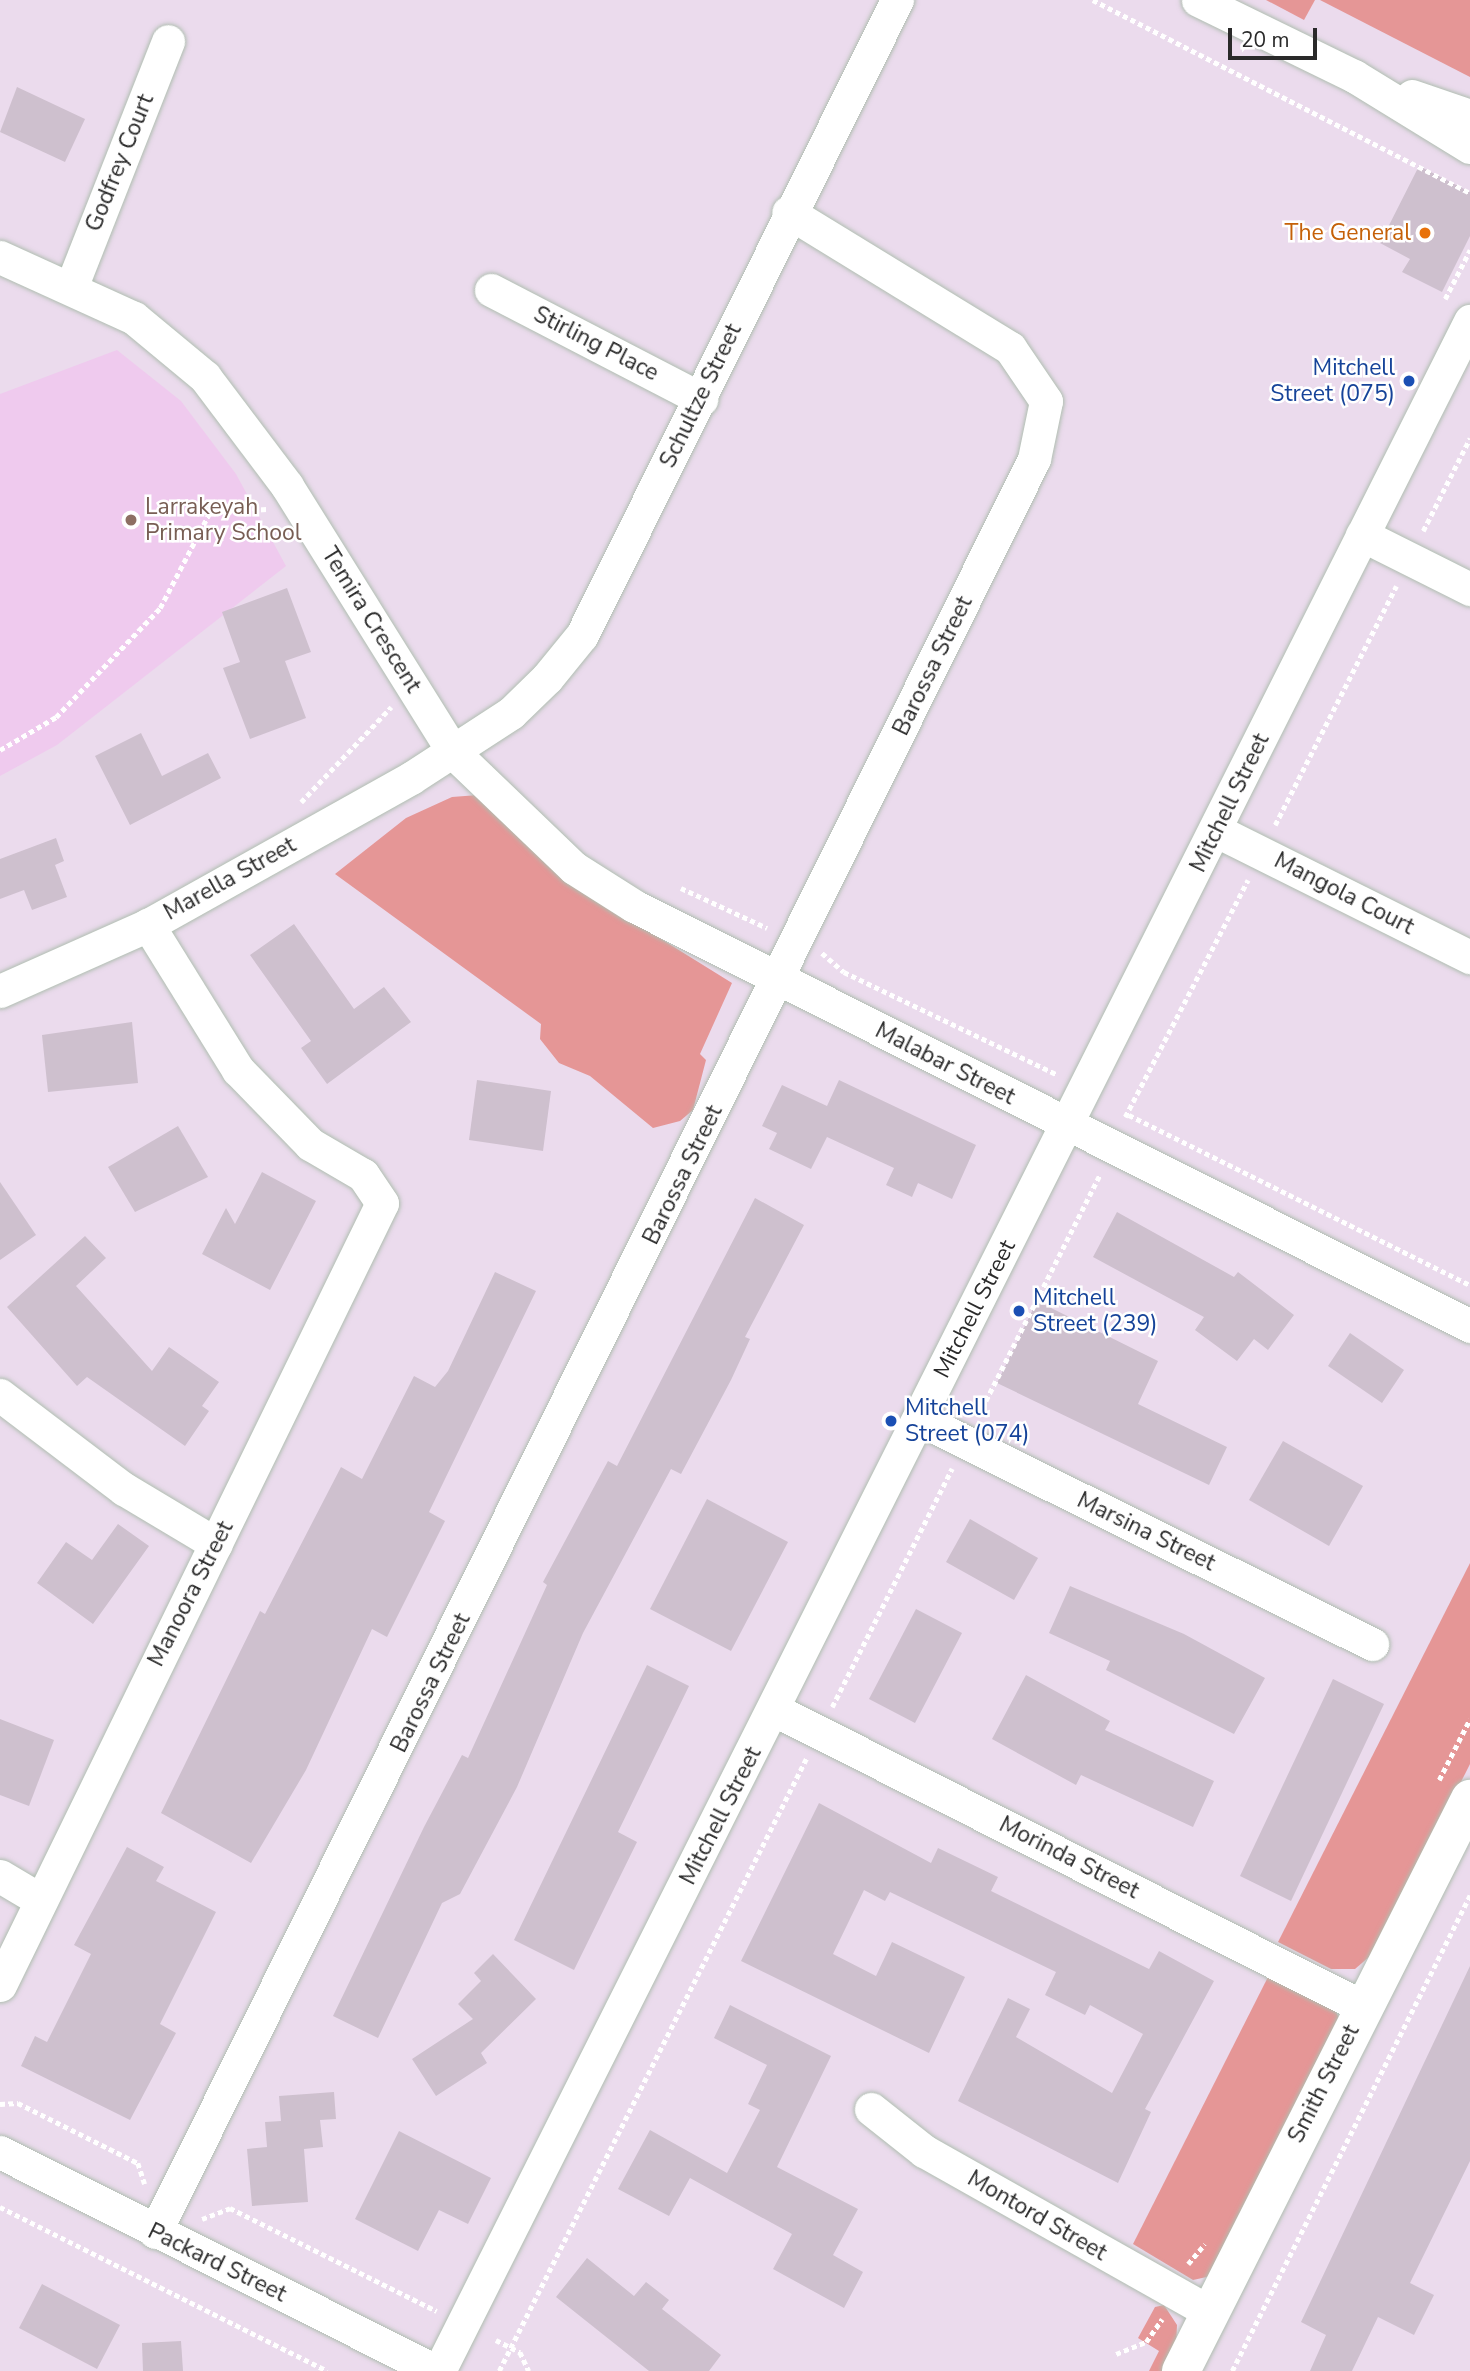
<!DOCTYPE html>
<style>
body{margin:0}
#map{position:relative;width:1470px;height:2371px;overflow:hidden;background:#ebdbed;font-family:"Nunito Sans",sans-serif}
div>[style]{position:absolute}
[style*='--x']{left:calc(var(--x)*1px);top:calc(var(--y)*1px);width:calc(var(--w)*1px);rotate:calc(var(--a)*1deg)}
.education>*{inset:0;background:#efcaee}
.green>*{inset:0;background:#e59696}
.building>*{inset:0;background:#cec0ce}
.path>*{height:4.5px;margin-top:-2.25px;transform-origin:0;background:repeating-linear-gradient(90deg,#fff 0 5px,transparent 0 8.5px)}
.roads{filter:drop-shadow(0 0 2px #b0beb1) drop-shadow(0 0 2px #b0beb1)}
.minor>*{height:33px;margin:-16.5px;padding:0 16.5px;transform-origin:16.5px;border-radius:16.5px;background:#fff}
.tertiary>*{height:38px;margin:-19px;padding:0 19px;transform-origin:19px;border-radius:19px;background:#fff}
.dots>*{width:19px;height:19px;translate:-50% -50%;box-sizing:border-box;border:4px solid #fff;border-radius:50%}
span{translate:-50% -50%;white-space:nowrap;text-align:center;line-height:1.15;-webkit-text-stroke:5px #fff;paint-order:stroke}
.street-label{font-size:23px;color:#2a2a2a}
.food-label{font-size:23px;color:#c56008}
.right{translate:-100% -50%;text-align:right}
.transit-label{font-size:23px;color:#164399}
.left{translate:0 -50%;text-align:left}
.education-label{font-size:23px;color:#785e54}
.scale{position:absolute;left:1228px;top:28px;width:89px;height:32px;box-sizing:border-box;border:4px solid #2a2a2a;border-top:0;padding-left:9px;font-size:21px;line-height:24px;white-space:nowrap;color:#2a2a2a;-webkit-text-stroke:5px #fff;paint-order:stroke}
</style>
<div id="map">
<div class="education">
<div style="clip-path:polygon(117px 350px,181px 401px,236px 474px,286px 566px,57px 745px,0 776px,0 394px)"></div>
</div>
<div class="green">
<div style="clip-path:polygon(1266px 0,1315px 0,1304px 20px)"></div>
<div style="clip-path:polygon(1320px 0,1470px 0,1470px 77px)"></div>
<div style="clip-path:polygon(478px 795px,563px 878px,732px 983px,700px 1054px,706px 1060px,693px 1110px,680px 1121px,653px 1128px,590px 1076px,559px 1063px,540px 1039px,541px 1024px,335px 874px,406px 818px,452px 797px)"></div>
<div style="clip-path:polygon(1470px 1563px,1470px 1764px,1376px 1951px,1355px 1969px,1331px 1969px,1278px 1942px)"></div>
<div style="clip-path:polygon(1268px 1977px,1333px 2006px,1340px 2020px,1211px 2276px,1193px 2280px,1133px 2244px)"></div>
<div style="clip-path:polygon(1164px 2305px,1177px 2325px,1176px 2348px,1165px 2371px,1149px 2371px,1159px 2351px,1138px 2338px,1155px 2307px)"></div>
</div>
<div class="building">
<div style="clip-path:polygon(17px 87px,85px 119px,65px 162px,0 132px)"></div>
<div style="clip-path:polygon(1419px 166px,1470px 192px,1470px 236px,1442px 292px,1402px 272px,1410px 259px,1380px 243px)"></div>
<div style="clip-path:polygon(287px 588px,311px 652px,285px 661px,306px 718px,250px 739px,223px 668px,240px 662px,222px 612px)"></div>
<div style="clip-path:polygon(141px 733px,162px 776px,208px 753px,221px 778px,130px 825px,95px 756px)"></div>
<div style="clip-path:polygon(56px 838px,64px 861px,55px 865px,67px 897px,32px 910px,24px 890px,0 899px,0 859px)"></div>
<div style="clip-path:polygon(294px 924px,354px 1009px,384px 987px,411px 1022px,327px 1084px,301px 1048px,311px 1041px,250px 955px)"></div>
<div style="clip-path:polygon(132px 1022px,138px 1083px,48px 1092px,42px 1035px)"></div>
<div style="clip-path:polygon(477px 1080px,551px 1091px,543px 1151px,469px 1140px)"></div>
<div style="clip-path:polygon(839px 1080px,976px 1145px,952px 1199px,918px 1183px,912px 1197px,886px 1185px,894px 1168px,827px 1137px,811px 1169px,769px 1149px,777px 1133px,762px 1126px,782px 1085px,827px 1106px)"></div>
<div style="clip-path:polygon(178px 1126px,208px 1177px,135px 1212px,108px 1167px)"></div>
<div style="clip-path:polygon(262px 1172px,316px 1201px,270px 1290px,202px 1254px,226px 1208px,235px 1224px)"></div>
<div style="clip-path:polygon(0 1182px,36px 1235px,0 1260px)"></div>
<div style="clip-path:polygon(755px 1198px,804px 1225px,745px 1337px,750px 1339px,731px 1380px,681px 1474px,671px 1469px,583px 1633px,517px 1787px,460px 1894px,442px 1903px,378px 2038px,333px 2016px,424px 1827px,462px 1755px,468px 1758px,547px 1585px,543px 1582px,608px 1461px,617px 1466px)"></div>
<div style="clip-path:polygon(1117px 1212px,1234px 1277px,1238px 1272px,1294px 1315px,1268px 1350px,1254px 1339px,1237px 1361px,1195px 1330px,1204px 1317px,1093px 1257px)"></div>
<div style="clip-path:polygon(85px 1236px,106px 1258px,76px 1286px,152px 1371px,169px 1347px,219px 1382px,202px 1406px,209px 1411px,185px 1446px,87px 1377px,77px 1386px,7px 1307px)"></div>
<div style="clip-path:polygon(495px 1272px,536px 1291px,429px 1512px,445px 1521px,387px 1637px,372px 1629px,306px 1770px,251px 1863px,161px 1813px,260px 1611px,265px 1614px,341px 1467px,362px 1479px,414px 1376px,435px 1387px,448px 1371px)"></div>
<div style="clip-path:polygon(1037px 1301px,1158px 1361px,1138px 1404px,1227px 1447px,1209px 1485px,997px 1383px)"></div>
<div style="clip-path:polygon(1350px 1333px,1404px 1370px,1382px 1403px,1328px 1366px)"></div>
<div style="clip-path:polygon(1283px 1441px,1363px 1486px,1329px 1546px,1249px 1500px)"></div>
<div style="clip-path:polygon(707px 1499px,788px 1542px,731px 1651px,650px 1609px)"></div>
<div style="clip-path:polygon(970px 1519px,1038px 1558px,1014px 1600px,946px 1562px)"></div>
<div style="clip-path:polygon(118px 1524px,149px 1546px,93px 1624px,37px 1583px,66px 1542px,92px 1560px)"></div>
<div style="clip-path:polygon(1070px 1586px,1184px 1634px,1265px 1678px,1234px 1734px,1106px 1670px,1110px 1661px,1049px 1633px)"></div>
<div style="clip-path:polygon(916px 1609px,962px 1633px,915px 1723px,869px 1699px)"></div>
<div style="clip-path:polygon(647px 1665px,689px 1686px,618px 1832px,637px 1842px,574px 1970px,514px 1940px)"></div>
<div style="clip-path:polygon(1026px 1675px,1110px 1721px,1105px 1730px,1214px 1781px,1193px 1827px,1081px 1775px,1076px 1785px,992px 1739px)"></div>
<div style="clip-path:polygon(1333px 1679px,1384px 1704px,1291px 1901px,1240px 1876px)"></div>
<div style="clip-path:polygon(0 1719px,54px 1740px,29px 1806px,0 1795px)"></div>
<div style="clip-path:polygon(819px 1803px,931px 1863px,938px 1848px,998px 1877px,991px 1891px,1149px 1969px,1159px 1951px,1214px 1981px,1145px 2109px,1151px 2112px,1118px 2183px,958px 2101px,1008px 1998px,1030px 2009px,1016px 2037px,1112px 2093px,1143px 2034px,1090px 2005px,1085px 2015px,1045px 1995px,1056px 1972px,890px 1892px,885px 1901px,864px 1890px,833px 1954px,876px 1976px,892px 1942px,965px 1977px,929px 2053px,741px 1961px)"></div>
<div style="clip-path:polygon(127px 1847px,164px 1867px,156px 1881px,216px 1912px,160px 2024px,176px 2033px,130px 2120px,21px 2066px,35px 2036px,47px 2042px,91px 1954px,74px 1945px)"></div>
<div style="clip-path:polygon(493px 1954px,536px 1999px,481px 2053px,487px 2063px,436px 2096px,412px 2059px,473px 2019px,458px 2004px,481px 1981px,474px 1973px)"></div>
<div style="clip-path:polygon(1470px 1966px,1470px 2161px,1410px 2283px,1434px 2295px,1414px 2335px,1378px 2317px,1352px 2371px,1310px 2371px,1326px 2335px,1301px 2322px)"></div>
<div style="clip-path:polygon(730px 2005px,831px 2056px,777px 2167px,858px 2209px,833px 2255px,863px 2272px,844px 2308px,773px 2269px,792px 2234px,690px 2178px,669px 2216px,618px 2189px,650px 2130px,727px 2173px,760px 2110px,748px 2104px,767px 2065px,714px 2038px)"></div>
<div style="clip-path:polygon(334px 2092px,336px 2119px,320px 2120px,323px 2147px,304px 2149px,308px 2202px,252px 2206px,247px 2149px,267px 2147px,265px 2122px,281px 2121px,279px 2096px)"></div>
<div style="clip-path:polygon(399px 2131px,491px 2178px,468px 2224px,439px 2210px,418px 2251px,355px 2219px)"></div>
<div style="clip-path:polygon(587px 2258px,634px 2296px,646px 2282px,669px 2300px,662px 2309px,721px 2355px,709px 2371px,649px 2371px,556px 2297px)"></div>
<div style="clip-path:polygon(42px 2284px,120px 2325px,97px 2369px,19px 2328px)"></div>
<div style="clip-path:polygon(181px 2341px,183px 2371px,143px 2371px,142px 2343px)"></div>
</div>
<div class="path">
<div style="--x:1093;--y:0;--w:424;--a:27.1"></div>
<div style="--x:1445;--y:299;--w:55;--a:-63"></div>
<div style="--x:1423;--y:531;--w:104;--a:-63.2"></div>
<div style="--x:0;--y:750;--w:65;--a:-30.5"></div>
<div style="--x:56;--y:717;--w:151;--a:-46.3"></div>
<div style="--x:160;--y:608;--w:108;--a:-62.5"></div>
<div style="--x:210;--y:512;--w:57;--a:-3"></div>
<div style="--x:301;--y:802;--w:131;--a:-46.5"></div>
<div style="--x:1275;--y:825;--w:268;--a:-63.1"></div>
<div style="--x:681;--y:888;--w:95;--a:24.9"></div>
<div style="--x:822;--y:953;--w:29;--a:41"></div>
<div style="--x:844;--y:972;--w:237;--a:25.7"></div>
<div style="--x:1129;--y:1115;--w:381;--a:26.5"></div>
<div style="--x:1125;--y:1117;--w:267;--a:-62.6"></div>
<div style="--x:978;--y:1416;--w:271;--a:-63.2"></div>
<div style="--x:832;--y:1707;--w:267;--a:-63.3"></div>
<div style="--x:1439;--y:1780;--w:68;--a:-63.1"></div>
<div style="--x:0;--y:2104;--w:18;--a:-3"></div>
<div style="--x:18;--y:2103;--w:134;--a:26.6"></div>
<div style="--x:138;--y:2163;--w:22;--a:72"></div>
<div style="--x:0;--y:2207;--w:366;--a:26.6"></div>
<div style="--x:202;--y:2219;--w:30;--a:-21"></div>
<div style="--x:230;--y:2208;--w:231;--a:26.5"></div>
<div style="--x:1188;--y:2264;--w:26;--a:-50"></div>
<div style="--x:496;--y:2340;--w:27;--a:27"></div>
<div style="--x:520;--y:2352;--w:21;--a:65"></div>
<div style="--x:1116;--y:2354;--w:32;--a:-22"></div>
<div style="--x:1146;--y:2342;--w:28;--a:-55"></div>
<div style="--x:499;--y:2371;--w:685;--a:-63.36"></div>
<div style="--x:1232;--y:2371;--w:532;--a:-63.43"></div>
</div>
<div class="roads">
<div class="minor">
<div style="--x:1198;--y:0;--w:174;--a:26"></div>
<div style="--x:1354;--y:76;--w:136;--a:31.5"></div>
<div style="--x:1412;--y:96;--w:61;--a:19"></div>
<div style="--x:0;--y:257;--w:147;--a:24.5"></div>
<div style="--x:134;--y:318;--w:92;--a:39.7"></div>
<div style="--x:205;--y:377;--w:136;--a:53"></div>
<div style="--x:287;--y:486;--w:315;--a:58"></div>
<div style="--x:454;--y:753;--w:166;--a:43.8"></div>
<div style="--x:574;--y:868;--w:71;--a:32.3"></div>
<div style="--x:634;--y:906;--w:936;--a:26.67"></div>
<div style="--x:72;--y:285;--w:262;--a:-68.5"></div>
<div style="--x:491;--y:290;--w:237;--a:27.4"></div>
<div style="--x:1362;--y:535;--w:121;--a:26.6"></div>
<div style="--x:1217;--y:831;--w:283;--a:26.5"></div>
<div style="--x:0;--y:991;--w:162;--a:-24"></div>
<div style="--x:148;--y:925;--w:301;--a:-29.2"></div>
<div style="--x:411;--y:778;--w:119;--a:-33"></div>
<div style="--x:511;--y:713;--w:50;--a:-44.2"></div>
<div style="--x:547;--y:678;--w:55;--a:-50.9"></div>
<div style="--x:582;--y:635;--w:709;--a:-63.62"></div>
<div style="--x:0;--y:1395;--w:156;--a:37.2"></div>
<div style="--x:124;--y:1489;--w:107;--a:30.9"></div>
<div style="--x:919;--y:1419;--w:506;--a:26.41"></div>
<div style="--x:775;--y:1710;--w:659;--a:26.8"></div>
<div style="--x:0;--y:1876;--w:43;--a:30.7"></div>
<div style="--x:0;--y:1985;--w:870;--a:-63.96"></div>
<div style="--x:382;--y:1203;--w:34;--a:-124"></div>
<div style="--x:363;--y:1175;--w:61;--a:-149.7"></div>
<div style="--x:310;--y:1144;--w:103;--a:-134.2"></div>
<div style="--x:238;--y:1070;--w:171;--a:-121.8"></div>
<div style="--x:871;--y:2109;--w:68;--a:38.4"></div>
<div style="--x:924;--y:2151;--w:328;--a:29.4"></div>
<div style="--x:0;--y:2152;--w:487;--a:26.7"></div>
<div style="--x:155;--y:2232;--w:1979;--a:-63.63"></div>
<div style="--x:1034;--y:459;--w:59;--a:-78.3"></div>
<div style="--x:1046;--y:401;--w:64;--a:-124.2"></div>
<div style="--x:1010;--y:348;--w:260;--a:-148.5"></div>
<div style="--x:439;--y:2371;--w:2295;--a:-63.3"></div>
</div>
<div class="tertiary">
<div style="--x:1181;--y:2371;--w:641;--a:-63.2"></div>
</div>
</div>
<div class="dots">
<div style="left:1425px;top:233px;background:#e8710a"></div>
<div style="left:1409px;top:381px;background:#1a4fb4"></div>
<div style="left:131px;top:520px;background:#8d6e63"></div>
<div style="left:1019px;top:1311px;background:#1a4fb4"></div>
<div style="left:891px;top:1421px;background:#1a4fb4"></div>
</div>
<div class="street-label">
<span style="left:120px;top:163px;rotate:-68deg">Godfrey Court</span>
<span style="left:596px;top:344px;rotate:27deg">Stirling Place</span>
<span style="left:701px;top:396px;rotate:-64deg">Schultze Street</span>
<span style="left:371px;top:620px;rotate:58deg">Temira Crescent</span>
<span style="left:933px;top:666px;rotate:-64deg">Barossa Street</span>
<span style="left:1230px;top:803px;rotate:-64deg">Mitchell Street</span>
<span style="left:230px;top:879px;rotate:-29deg">Marella Street</span>
<span style="left:1344px;top:894px;rotate:27deg">Mangola Court</span>
<span style="left:945px;top:1064px;rotate:27deg">Malabar Street</span>
<span style="left:683px;top:1175px;rotate:-64deg">Barossa Street</span>
<span style="left:975px;top:1309px;rotate:-63deg">Mitchell Street</span>
<span style="left:1146px;top:1532px;rotate:26deg">Marsina Street</span>
<span style="left:191px;top:1594px;rotate:-63deg">Manoora Street</span>
<span style="left:431px;top:1683px;rotate:-64deg">Barossa Street</span>
<span style="left:721px;top:1816px;rotate:-63deg">Mitchell Street</span>
<span style="left:1069px;top:1858px;rotate:27deg">Morinda Street</span>
<span style="left:1324px;top:2084px;rotate:-63deg">Smith Street</span>
<span style="left:1037px;top:2216px;rotate:30deg">Montord Street</span>
<span style="left:217px;top:2263px;rotate:26deg">Packard Street</span>
</div>
<div class="food-label">
<span class="right" style="left:1411px;top:233px">The General</span>
</div>
<div class="transit-label">
<span class="right" style="left:1395px;top:381px">Mitchell<br>Street (075)</span>
<span class="left" style="left:1033px;top:1311px">Mitchell<br>Street (239)</span>
<span class="left" style="left:905px;top:1421px">Mitchell<br>Street (074)</span>
</div>
<div class="education-label">
<span class="left" style="left:145px;top:520px">Larrakeyah<br>Primary School</span>
</div>
<div class="scale">20 m</div>
</div>
